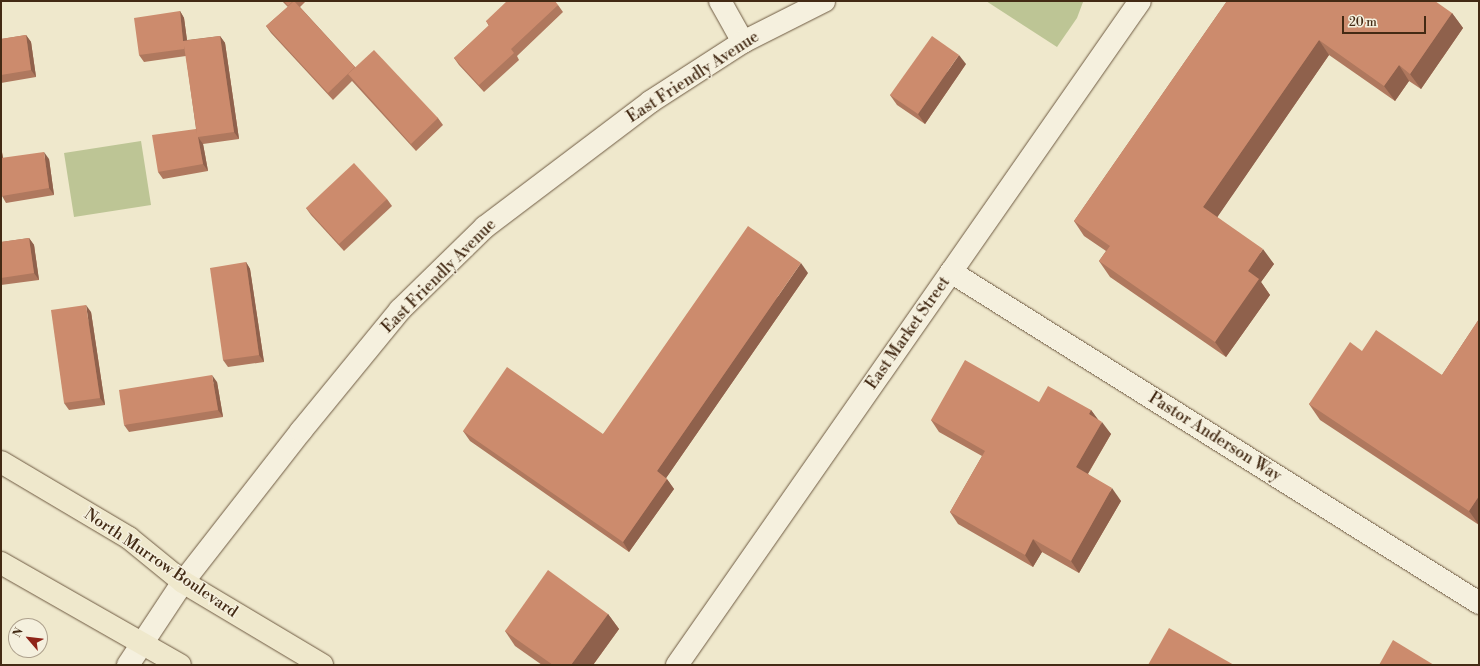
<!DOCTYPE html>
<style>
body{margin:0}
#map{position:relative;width:1480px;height:666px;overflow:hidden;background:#efe8cc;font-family:"Libre Bodoni",serif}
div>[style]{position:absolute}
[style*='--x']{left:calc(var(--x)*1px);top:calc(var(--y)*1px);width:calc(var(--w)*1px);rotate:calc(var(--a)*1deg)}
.green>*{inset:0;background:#bdc595}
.roads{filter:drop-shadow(0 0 1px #6e5a42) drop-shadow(0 0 1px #6e5a42)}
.minor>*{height:22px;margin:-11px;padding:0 11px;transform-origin:11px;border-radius:11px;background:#f5f0de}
.tertiary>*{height:22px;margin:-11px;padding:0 11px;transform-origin:11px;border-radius:11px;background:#f5f0de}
.secondary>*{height:22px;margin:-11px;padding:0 11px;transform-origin:11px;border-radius:11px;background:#f5f0de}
.primary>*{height:22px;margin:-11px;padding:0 11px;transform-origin:11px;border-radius:11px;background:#efe8cc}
.wall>*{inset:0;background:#af785e}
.shaded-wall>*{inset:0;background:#8f614c}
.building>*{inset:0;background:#cc8b6d}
span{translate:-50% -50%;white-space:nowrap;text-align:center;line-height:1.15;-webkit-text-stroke:3px #f5f0de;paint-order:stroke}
.street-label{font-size:16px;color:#432a14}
.frame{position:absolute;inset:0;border:2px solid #432a14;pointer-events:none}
.north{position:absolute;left:8px;top:618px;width:40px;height:40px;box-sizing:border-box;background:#f5f0de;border:1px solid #aea18d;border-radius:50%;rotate:298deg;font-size:11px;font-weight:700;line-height:16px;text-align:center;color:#432a14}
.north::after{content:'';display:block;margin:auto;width:14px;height:18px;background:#8f2418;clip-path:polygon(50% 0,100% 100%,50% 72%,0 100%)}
.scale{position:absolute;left:1342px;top:16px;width:84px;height:18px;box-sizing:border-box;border:2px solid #432a14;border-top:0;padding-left:5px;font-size:12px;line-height:14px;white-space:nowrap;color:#432a14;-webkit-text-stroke:3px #f5f0de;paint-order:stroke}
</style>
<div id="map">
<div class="green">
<div style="clip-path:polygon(986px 1px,1083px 1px,1083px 2px,1077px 18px,1057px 47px)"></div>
<div style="clip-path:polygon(141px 141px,151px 205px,74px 217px,64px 153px)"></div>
</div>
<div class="roads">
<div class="minor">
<div style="--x:720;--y:1;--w:47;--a:60.7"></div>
</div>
<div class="tertiary">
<div style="--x:951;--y:272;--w:623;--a:32.08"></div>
</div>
<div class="secondary">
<div style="--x:128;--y:665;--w:100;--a:-56.5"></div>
<div style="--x:183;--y:582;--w:192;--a:-52"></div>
<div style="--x:301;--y:431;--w:156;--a:-50.7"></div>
<div style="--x:400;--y:310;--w:119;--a:-44.3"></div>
<div style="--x:485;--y:227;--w:207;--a:-37.1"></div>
<div style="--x:650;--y:102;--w:111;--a:-32.8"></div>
<div style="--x:743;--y:42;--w:91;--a:-26.8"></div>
<div style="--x:677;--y:665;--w:809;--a:-55.11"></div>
</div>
<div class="primary">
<div style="--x:1;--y:462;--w:149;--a:30.7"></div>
<div style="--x:129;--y:538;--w:70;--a:39.2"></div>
<div style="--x:183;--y:582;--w:162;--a:30.8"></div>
<div style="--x:1;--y:563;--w:206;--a:29.7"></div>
</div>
</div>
<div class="wall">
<div style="clip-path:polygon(282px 1px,306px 1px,300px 7px,355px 67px,438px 118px,443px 125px,416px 151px,352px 81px,333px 100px,271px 33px,266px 26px,288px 7px)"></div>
<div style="clip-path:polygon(1227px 1px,1452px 13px,1463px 28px,1421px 89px,1409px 81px,1395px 101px,1329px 55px,1217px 217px,1274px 264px,1261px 282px,1270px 295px,1226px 357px,1110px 277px,1099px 261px,1106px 251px,1084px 236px,1074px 221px)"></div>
<div style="clip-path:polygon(558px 5px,563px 12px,517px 56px,519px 60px,484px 92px,459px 65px,454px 58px,489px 26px,486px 21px)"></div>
<div style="clip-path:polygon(180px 11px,184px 18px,187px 40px,220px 36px,225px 43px,239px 139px,203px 144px,208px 171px,163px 179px,158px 172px,196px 129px,186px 56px,144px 62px,139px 55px)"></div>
<div style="clip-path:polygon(26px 35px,31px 42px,36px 77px,1px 83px,1px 39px)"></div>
<div style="clip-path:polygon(966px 64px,925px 124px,897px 105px,890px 95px)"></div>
<div style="clip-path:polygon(1px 146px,3px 158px,49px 159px,54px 195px,6px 203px,2px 196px,1px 192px)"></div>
<div style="clip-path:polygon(387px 199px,392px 206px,344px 251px,311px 215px,306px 208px)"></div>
<div style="clip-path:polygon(29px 238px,34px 245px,39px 280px,1px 285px,1px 242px)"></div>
<div style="clip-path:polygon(246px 262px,250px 269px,264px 362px,228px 367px,223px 360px)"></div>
<div style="clip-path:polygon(808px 273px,666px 478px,674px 489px,629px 552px,470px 441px,463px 431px,603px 434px)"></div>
<div style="clip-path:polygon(91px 312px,105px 405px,69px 410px,64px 403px)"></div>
<div style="clip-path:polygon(1479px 319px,1479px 525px,1320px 420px,1309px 404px,1362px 351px,1442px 375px)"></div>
<div style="clip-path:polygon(217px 382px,223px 417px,129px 432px,124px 425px)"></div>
<div style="clip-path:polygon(1039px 402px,1091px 410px,1098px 420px,1111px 434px,1088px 474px,1121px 501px,1079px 573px,1042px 552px,1033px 567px,958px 524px,950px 512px,982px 456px,939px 432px,931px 420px)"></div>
<div style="clip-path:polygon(608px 614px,619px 629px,593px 665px,542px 665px,515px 646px,505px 631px)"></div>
</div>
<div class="shaded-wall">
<div style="clip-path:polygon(180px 11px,184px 18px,188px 48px,183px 41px)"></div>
<div style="clip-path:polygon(1452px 13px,1463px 28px,1421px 89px,1410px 74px)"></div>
<div style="clip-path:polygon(26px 35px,31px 42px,36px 77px,31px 70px)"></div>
<div style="clip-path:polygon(220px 36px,225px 43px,239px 139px,234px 132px)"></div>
<div style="clip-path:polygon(1319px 40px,1329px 55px,1214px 222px,1203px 207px)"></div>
<div style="clip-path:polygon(959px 55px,966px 64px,925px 124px,918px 114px)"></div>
<div style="clip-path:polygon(1399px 65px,1409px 81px,1395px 101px,1384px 86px)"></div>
<div style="clip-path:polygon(198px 137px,203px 144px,208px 171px,203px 164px)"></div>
<div style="clip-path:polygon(1px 146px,4px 166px,1px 161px)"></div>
<div style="clip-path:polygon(44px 152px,49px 159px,54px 195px,49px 188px)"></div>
<div style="clip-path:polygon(29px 238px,34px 245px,39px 280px,34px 273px)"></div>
<div style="clip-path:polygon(1263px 249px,1274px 264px,1261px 282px,1270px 295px,1226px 357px,1215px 342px,1248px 271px)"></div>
<div style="clip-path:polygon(246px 262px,250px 269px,264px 362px,259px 355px)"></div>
<div style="clip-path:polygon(801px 263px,808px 273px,664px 481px,657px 471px)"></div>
<div style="clip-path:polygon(86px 305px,91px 312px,105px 405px,100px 398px)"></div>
<div style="clip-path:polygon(212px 375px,217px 382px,223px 417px,218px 410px)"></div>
<div style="clip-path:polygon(1091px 410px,1100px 422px,1089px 414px)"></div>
<div style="clip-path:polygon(1102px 422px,1111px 434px,1084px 480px,1076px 467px)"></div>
<div style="clip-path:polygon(667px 479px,674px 489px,629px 552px,623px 542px)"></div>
<div style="clip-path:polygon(1112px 488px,1121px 501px,1079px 573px,1071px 561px)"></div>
<div style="clip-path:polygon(1479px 496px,1479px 525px,1469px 511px)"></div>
<div style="clip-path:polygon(1033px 539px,1042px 552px,1033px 567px,1025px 555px)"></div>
<div style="clip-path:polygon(608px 614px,619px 629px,593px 665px,571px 665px)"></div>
</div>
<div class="building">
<div style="clip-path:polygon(284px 1px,293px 1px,288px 6px)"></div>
<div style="clip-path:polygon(294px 1px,355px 67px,328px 93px,266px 26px)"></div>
<div style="clip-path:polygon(507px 1px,555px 1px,558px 5px,511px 49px,514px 53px,479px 85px,454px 58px,489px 25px,486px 21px)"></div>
<div style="clip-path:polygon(1227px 1px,1435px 1px,1452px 13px,1410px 74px,1399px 65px,1384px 86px,1319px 40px,1203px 207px,1263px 249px,1248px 271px,1259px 279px,1215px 342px,1099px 261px,1110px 246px,1074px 221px)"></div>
<div style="clip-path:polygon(180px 11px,183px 41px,220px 36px,234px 132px,198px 137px,203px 164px,158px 172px,152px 135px,196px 129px,197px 134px,184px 46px,184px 49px,139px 55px,134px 18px)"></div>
<div style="clip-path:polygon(26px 35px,31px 70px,1px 75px,1px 39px)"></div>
<div style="clip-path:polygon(932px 36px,959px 55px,918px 114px,890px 95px)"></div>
<div style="clip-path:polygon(374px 50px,438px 118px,411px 144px,348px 74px)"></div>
<div style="clip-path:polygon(44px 152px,49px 188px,2px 196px,1px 158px)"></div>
<div style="clip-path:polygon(354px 163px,387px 199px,339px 244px,306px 208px)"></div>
<div style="clip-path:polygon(748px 226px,801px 263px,657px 471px,667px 479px,623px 542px,463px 431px,507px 367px,603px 434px)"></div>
<div style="clip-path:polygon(29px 238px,34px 273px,1px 278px,1px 242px)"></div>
<div style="clip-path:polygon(246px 262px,259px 355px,223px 360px,210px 268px)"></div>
<div style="clip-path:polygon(86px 305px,100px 398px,64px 403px,51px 310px)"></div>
<div style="clip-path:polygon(1479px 319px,1479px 496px,1469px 511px,1309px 404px,1350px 342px,1362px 351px,1376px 330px,1442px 375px)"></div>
<div style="clip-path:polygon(965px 360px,1039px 402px,1048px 386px,1091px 410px,1089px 414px,1102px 422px,1076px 467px,1112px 488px,1071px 561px,1033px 539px,1025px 555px,950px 512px,985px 451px,931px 420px)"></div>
<div style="clip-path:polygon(212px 375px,218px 410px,124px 425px,119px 390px)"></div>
<div style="clip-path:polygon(548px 570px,608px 614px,571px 665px,553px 665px,505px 631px)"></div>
<div style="clip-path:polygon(1169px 628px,1234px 665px,1148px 665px)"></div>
<div style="clip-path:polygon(1393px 640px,1434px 665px,1379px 665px)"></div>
</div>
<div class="street-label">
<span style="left:693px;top:77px;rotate:-33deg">East Friendly Avenue</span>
<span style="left:439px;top:276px;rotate:-45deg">East Friendly Avenue</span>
<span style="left:908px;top:333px;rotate:-55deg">East Market Street</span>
<span style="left:1215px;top:437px;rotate:32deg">Pastor Anderson Way</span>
<span style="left:161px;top:563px;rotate:34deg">North Murrow Boulevard</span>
</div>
<div class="frame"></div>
<div class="north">N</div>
<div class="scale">20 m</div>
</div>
